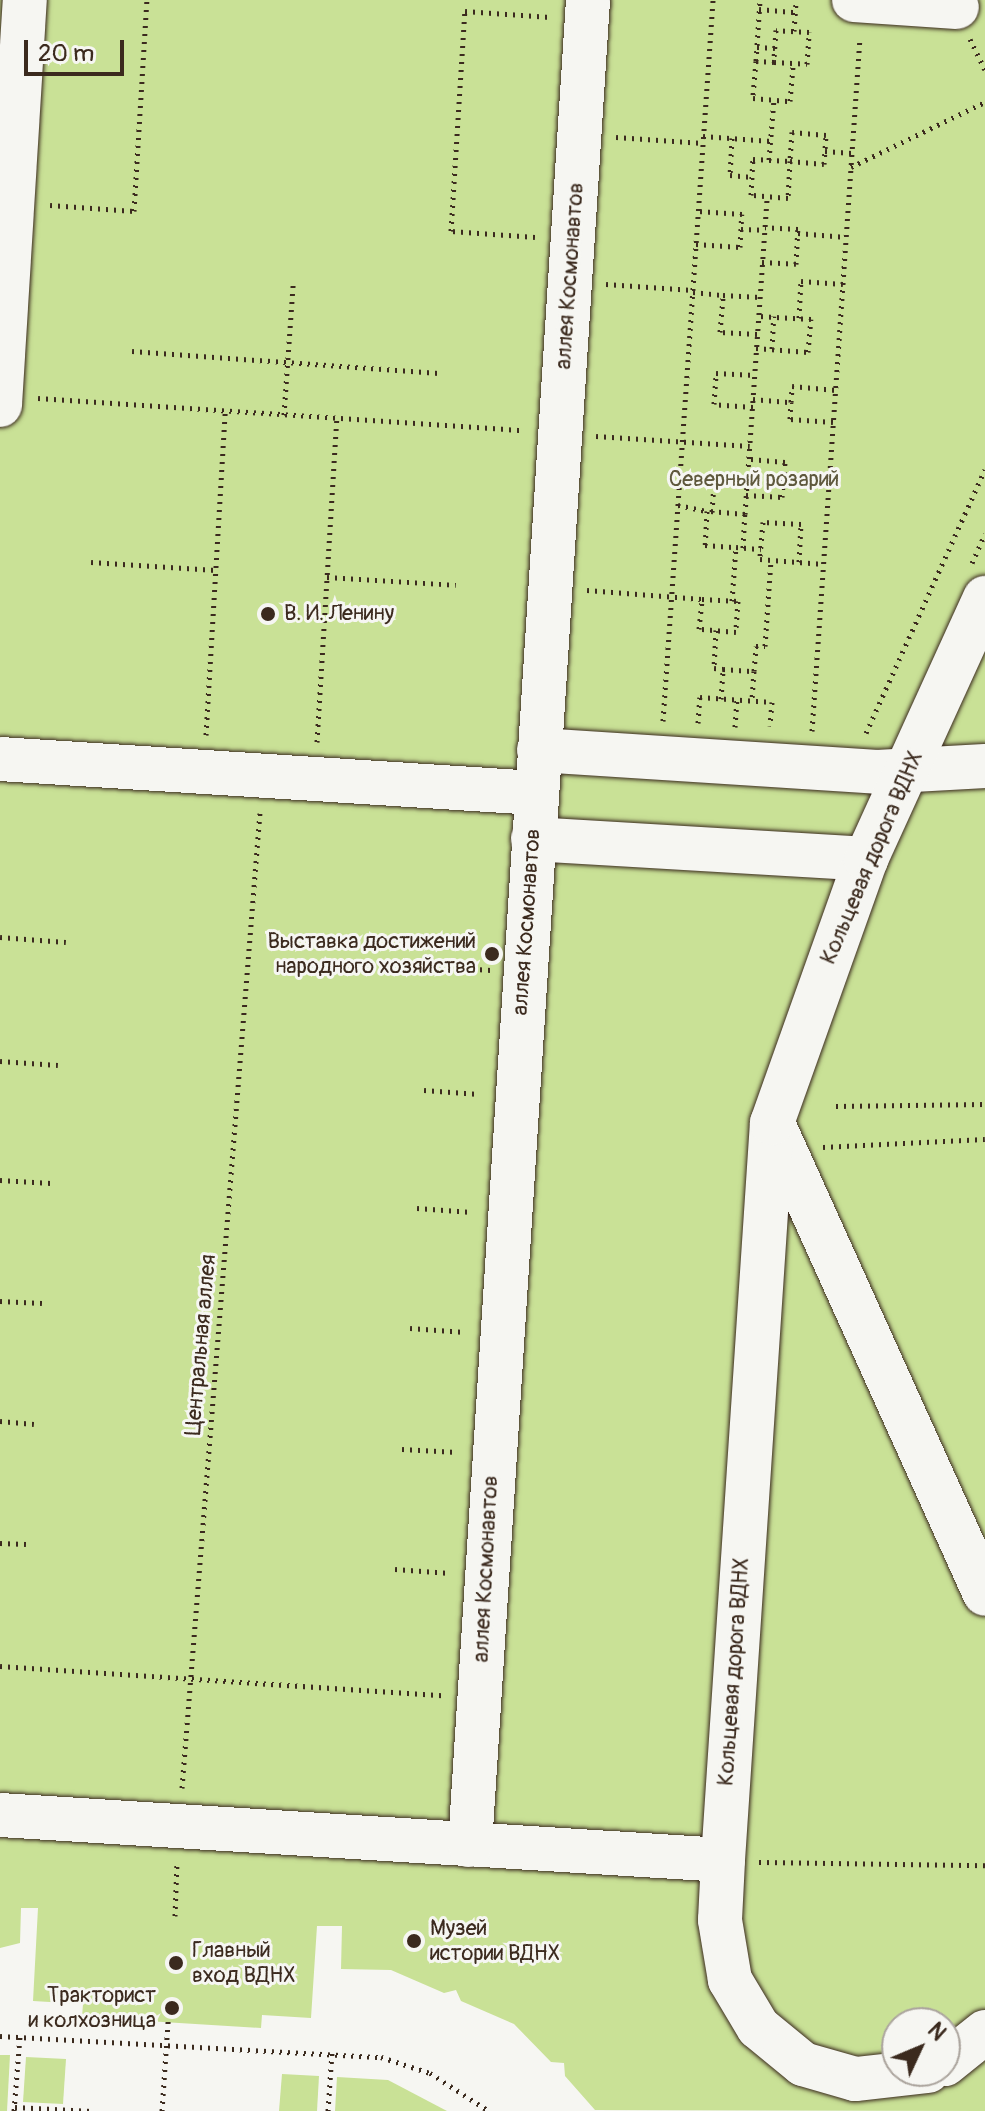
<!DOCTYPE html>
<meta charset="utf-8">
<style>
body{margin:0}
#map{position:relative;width:985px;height:2111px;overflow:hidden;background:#f6f6f2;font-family:Pangolin,sans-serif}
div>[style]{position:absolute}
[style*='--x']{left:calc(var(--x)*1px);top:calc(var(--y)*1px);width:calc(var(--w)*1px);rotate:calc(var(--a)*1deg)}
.green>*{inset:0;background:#c9e196}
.path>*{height:5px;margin-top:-2.5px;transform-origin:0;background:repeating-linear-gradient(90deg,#3b2a1e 0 2px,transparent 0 8px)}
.roads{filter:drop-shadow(0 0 2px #3b2a1e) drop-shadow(0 0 2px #3b2a1e)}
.minor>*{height:44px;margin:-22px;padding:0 22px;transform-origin:22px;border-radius:22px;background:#f6f6f2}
.dots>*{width:22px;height:22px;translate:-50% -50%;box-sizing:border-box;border:4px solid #f6f6f2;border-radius:50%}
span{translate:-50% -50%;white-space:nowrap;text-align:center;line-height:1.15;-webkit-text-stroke:6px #f6f6f2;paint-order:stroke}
.street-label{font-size:22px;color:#3b2a1e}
.park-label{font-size:22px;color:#5e583c}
.poi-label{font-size:22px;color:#3b2a1e}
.left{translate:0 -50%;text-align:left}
.right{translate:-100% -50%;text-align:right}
.north{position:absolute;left:881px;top:2007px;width:80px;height:80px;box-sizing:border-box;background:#f6f6f2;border:2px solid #aba49d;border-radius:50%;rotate:46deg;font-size:22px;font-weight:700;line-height:32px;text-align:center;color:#3b2a1e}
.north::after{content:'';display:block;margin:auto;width:28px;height:36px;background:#3b2a1e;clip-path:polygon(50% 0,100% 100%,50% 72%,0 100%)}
.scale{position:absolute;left:24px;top:40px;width:100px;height:36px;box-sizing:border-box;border:4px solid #3b2a1e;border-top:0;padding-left:10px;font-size:24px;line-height:28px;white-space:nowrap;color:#3b2a1e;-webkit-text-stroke:6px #f6f6f2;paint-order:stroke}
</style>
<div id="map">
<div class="green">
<div style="clip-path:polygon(evenodd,0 0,985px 0,985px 2111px,595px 2110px,565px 2076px,564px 2063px,551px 2062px,514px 2024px,461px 2001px,456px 1990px,444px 1993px,391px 1970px,341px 1969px,342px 1926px,317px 1926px,311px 2018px,262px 2015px,261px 2028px,82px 2017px,83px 2004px,33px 2001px,38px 1908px,21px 1908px,20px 1943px,0 1948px,0 0,897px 2023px,945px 2023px,945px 2071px,897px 2071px,897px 2023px)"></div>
<div style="clip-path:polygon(0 2055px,10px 2055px,7px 2111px,0 2111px)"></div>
<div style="clip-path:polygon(26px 2057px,66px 2059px,63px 2104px,23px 2102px)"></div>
<div style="clip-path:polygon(282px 2074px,319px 2076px,317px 2111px,279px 2111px)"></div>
<div style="clip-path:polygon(337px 2077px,388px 2080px,447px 2111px,335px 2111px)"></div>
</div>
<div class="path">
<div style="--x:759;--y:9;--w:36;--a:5"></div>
<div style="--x:794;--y:31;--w:31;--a:-86"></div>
<div style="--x:970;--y:39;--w:34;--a:64"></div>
<div style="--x:757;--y:47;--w:18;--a:3"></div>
<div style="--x:756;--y:61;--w:61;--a:-86.2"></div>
<div style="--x:774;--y:62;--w:33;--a:3"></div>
<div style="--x:807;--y:64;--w:32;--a:-86"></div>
<div style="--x:809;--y:32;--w:33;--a:-177"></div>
<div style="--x:776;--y:30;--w:32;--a:94"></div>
<div style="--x:774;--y:62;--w:18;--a:-177"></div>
<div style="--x:756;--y:61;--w:37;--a:95"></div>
<div style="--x:753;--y:98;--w:37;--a:5"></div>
<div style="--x:790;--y:101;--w:38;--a:-85"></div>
<div style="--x:703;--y:136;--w:68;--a:4.2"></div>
<div style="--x:616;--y:137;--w:87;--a:3.9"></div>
<div style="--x:732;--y:138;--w:37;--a:93"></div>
<div style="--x:730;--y:175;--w:22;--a:5"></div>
<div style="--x:825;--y:151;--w:27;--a:4"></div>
<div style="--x:769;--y:160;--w:61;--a:-85.3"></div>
<div style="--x:790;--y:161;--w:34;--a:5"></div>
<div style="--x:824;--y:164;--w:29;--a:-86"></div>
<div style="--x:826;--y:135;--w:34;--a:-175"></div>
<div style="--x:792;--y:132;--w:29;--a:94"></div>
<div style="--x:790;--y:161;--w:37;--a:93"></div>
<div style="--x:788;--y:198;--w:37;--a:-175"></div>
<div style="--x:751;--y:195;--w:36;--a:-87"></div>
<div style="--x:753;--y:159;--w:37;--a:3"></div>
<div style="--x:851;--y:167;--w:149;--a:-25.9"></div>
<div style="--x:50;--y:205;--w:84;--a:4.1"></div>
<div style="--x:134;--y:211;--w:211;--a:-86.5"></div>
<div style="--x:741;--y:229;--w:23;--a:2"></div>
<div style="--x:798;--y:233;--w:48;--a:4.8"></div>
<div style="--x:535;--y:237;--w:84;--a:-175.9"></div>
<div style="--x:451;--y:231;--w:220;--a:-86.4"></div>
<div style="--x:465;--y:11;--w:85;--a:4"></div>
<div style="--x:696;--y:244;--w:44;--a:3.9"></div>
<div style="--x:740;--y:247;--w:33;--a:-87"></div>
<div style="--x:742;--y:214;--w:44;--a:-176.1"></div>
<div style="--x:762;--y:262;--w:34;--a:3"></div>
<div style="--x:796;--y:264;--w:35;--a:-87"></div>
<div style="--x:798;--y:229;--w:33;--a:-177"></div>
<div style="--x:606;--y:284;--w:87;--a:3.9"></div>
<div style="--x:693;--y:292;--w:30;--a:6"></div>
<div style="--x:799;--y:318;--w:37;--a:-87"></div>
<div style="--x:801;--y:281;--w:42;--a:4.1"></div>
<div style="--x:757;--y:334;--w:37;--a:-177"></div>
<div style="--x:720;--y:332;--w:37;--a:-85"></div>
<div style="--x:723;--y:295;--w:37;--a:3"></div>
<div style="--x:756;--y:348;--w:52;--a:4.4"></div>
<div style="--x:808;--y:352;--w:33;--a:-85"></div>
<div style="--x:811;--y:319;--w:52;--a:-176.7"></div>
<div style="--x:772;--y:349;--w:33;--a:-87"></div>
<div style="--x:132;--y:351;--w:311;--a:4.1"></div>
<div style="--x:38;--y:398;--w:485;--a:3.8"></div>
<div style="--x:753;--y:399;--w:38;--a:5"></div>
<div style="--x:753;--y:407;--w:39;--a:-176"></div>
<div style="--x:714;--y:404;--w:31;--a:-86"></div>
<div style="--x:716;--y:373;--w:39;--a:3"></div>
<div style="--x:284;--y:415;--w:130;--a:-86"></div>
<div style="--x:833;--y:422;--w:43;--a:-176"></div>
<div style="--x:790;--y:419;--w:17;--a:-87"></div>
<div style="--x:791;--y:402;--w:16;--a:-86"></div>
<div style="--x:792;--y:386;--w:44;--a:5.2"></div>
<div style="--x:596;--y:436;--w:154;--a:3.7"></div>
<div style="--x:746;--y:495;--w:36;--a:3"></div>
<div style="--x:782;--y:497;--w:35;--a:-85"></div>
<div style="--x:785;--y:462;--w:36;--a:-175"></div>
<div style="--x:678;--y:505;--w:30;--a:12"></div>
<div style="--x:712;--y:512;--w:31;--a:-86"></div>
<div style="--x:714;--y:481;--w:33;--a:5"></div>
<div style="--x:745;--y:514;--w:319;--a:-86"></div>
<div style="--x:743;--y:548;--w:34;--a:-87"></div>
<div style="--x:745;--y:514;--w:38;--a:-175"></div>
<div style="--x:707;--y:511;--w:34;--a:93"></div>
<div style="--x:705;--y:545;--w:31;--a:4"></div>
<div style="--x:736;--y:547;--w:25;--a:5"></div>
<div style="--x:91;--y:562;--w:125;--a:3.7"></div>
<div style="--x:799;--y:562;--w:38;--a:-87"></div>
<div style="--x:801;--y:524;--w:38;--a:-177"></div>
<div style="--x:763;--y:522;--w:37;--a:95"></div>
<div style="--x:760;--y:559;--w:64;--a:4.5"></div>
<div style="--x:972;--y:563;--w:32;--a:-66"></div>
<div style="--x:327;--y:577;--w:129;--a:3.5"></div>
<div style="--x:587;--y:590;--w:115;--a:4.5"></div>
<div style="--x:702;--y:599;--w:36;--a:3"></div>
<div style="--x:738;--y:601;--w:31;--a:94"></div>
<div style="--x:736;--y:632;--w:37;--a:-175"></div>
<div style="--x:699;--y:629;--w:30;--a:-84"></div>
<div style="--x:732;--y:601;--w:54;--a:-85.8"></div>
<div style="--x:716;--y:630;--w:38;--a:93"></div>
<div style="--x:714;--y:668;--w:9;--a:6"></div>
<div style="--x:754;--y:671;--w:25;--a:-85"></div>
<div style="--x:756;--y:646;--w:9;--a:0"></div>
<div style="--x:765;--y:646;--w:86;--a:-86"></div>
<div style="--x:721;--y:699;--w:30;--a:-86"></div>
<div style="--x:723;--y:669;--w:31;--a:4"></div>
<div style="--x:754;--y:671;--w:30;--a:94"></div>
<div style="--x:663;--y:721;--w:723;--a:-86.03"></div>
<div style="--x:698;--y:723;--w:26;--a:-86"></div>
<div style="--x:700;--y:697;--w:72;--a:4"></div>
<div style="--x:772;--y:702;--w:24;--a:95"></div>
<div style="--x:735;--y:727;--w:27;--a:-86"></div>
<div style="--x:812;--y:731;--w:695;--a:-86.04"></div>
<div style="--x:866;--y:733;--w:289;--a:-65.7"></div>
<div style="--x:206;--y:735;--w:325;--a:-86.6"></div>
<div style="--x:317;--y:742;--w:325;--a:-86.5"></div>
<div style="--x:0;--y:937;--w:66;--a:4.3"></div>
<div style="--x:432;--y:966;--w:59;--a:3.9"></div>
<div style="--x:0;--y:1061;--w:58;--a:3.9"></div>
<div style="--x:424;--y:1090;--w:55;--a:4.2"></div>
<div style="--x:836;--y:1106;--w:149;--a:-0.8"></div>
<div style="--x:823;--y:1147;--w:162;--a:-2.8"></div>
<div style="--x:0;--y:1180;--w:51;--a:3.4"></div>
<div style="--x:417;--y:1208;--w:55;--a:4.2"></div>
<div style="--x:0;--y:1301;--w:42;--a:2.7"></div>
<div style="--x:410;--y:1328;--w:55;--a:4.2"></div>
<div style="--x:0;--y:1421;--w:34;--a:5"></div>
<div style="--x:402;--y:1449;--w:55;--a:3.1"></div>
<div style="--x:0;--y:1543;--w:26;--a:2"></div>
<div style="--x:395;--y:1569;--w:55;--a:4.2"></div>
<div style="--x:0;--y:1666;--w:443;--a:3.8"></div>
<div style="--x:182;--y:1788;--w:978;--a:-85.43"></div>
<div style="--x:759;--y:1862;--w:226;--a:0.8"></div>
<div style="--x:175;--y:1916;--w:55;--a:-87.9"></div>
<div style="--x:0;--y:2036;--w:382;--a:3.2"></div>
<div style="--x:381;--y:2057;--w:52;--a:18.1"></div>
<div style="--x:430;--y:2073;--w:70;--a:32.8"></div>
<div style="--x:15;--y:2107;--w:77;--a:3"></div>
<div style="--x:14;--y:2111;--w:74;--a:-85.4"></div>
<div style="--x:162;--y:2111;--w:104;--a:-86.1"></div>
<div style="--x:328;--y:2111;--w:59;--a:-86.1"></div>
</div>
<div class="roads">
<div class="minor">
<div style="--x:854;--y:0;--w:103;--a:3.9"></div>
<div style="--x:0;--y:405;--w:406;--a:-86.5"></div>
<div style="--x:539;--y:750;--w:339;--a:3.7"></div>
<div style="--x:877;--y:772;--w:108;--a:-3.2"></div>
<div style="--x:0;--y:759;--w:537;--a:3.63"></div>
<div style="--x:533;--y:839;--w:334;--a:3.4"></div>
<div style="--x:774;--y:1126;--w:513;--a:65.73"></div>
<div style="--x:0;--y:1815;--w:724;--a:3.56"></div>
<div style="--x:470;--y:1845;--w:1849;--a:-86.34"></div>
<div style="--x:945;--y:2064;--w:51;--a:-38.7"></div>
<div style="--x:928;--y:2071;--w:73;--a:173.7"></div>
<div style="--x:855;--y:2079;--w:54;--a:-163.9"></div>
<div style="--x:803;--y:2064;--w:58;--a:-140.6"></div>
<div style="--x:758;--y:2027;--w:55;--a:-120.8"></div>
<div style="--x:730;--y:1980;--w:61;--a:-99.5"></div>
<div style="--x:720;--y:1920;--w:60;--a:-87.1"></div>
<div style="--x:723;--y:1860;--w:739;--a:-86.2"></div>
<div style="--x:772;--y:1123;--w:280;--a:-70.4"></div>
<div style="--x:866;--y:859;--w:287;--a:-65.5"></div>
</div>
</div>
<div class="dots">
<div style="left:268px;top:614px;background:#3b2a1e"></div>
<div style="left:492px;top:954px;background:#3b2a1e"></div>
<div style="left:414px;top:1941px;background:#3b2a1e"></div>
<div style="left:176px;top:1963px;background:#3b2a1e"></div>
<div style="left:172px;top:2008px;background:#3b2a1e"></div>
</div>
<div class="street-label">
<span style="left:570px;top:276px;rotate:-86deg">аллея Космонавтов</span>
<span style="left:872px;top:858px;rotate:-67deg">Кольцевая дорога ВДНХ</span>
<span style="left:527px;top:922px;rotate:-86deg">аллея Космонавтов</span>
<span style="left:201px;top:1345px;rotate:-85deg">Центральная аллея</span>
<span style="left:486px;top:1569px;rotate:-87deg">аллея Космонавтов</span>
<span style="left:734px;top:1672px;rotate:-86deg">Кольцевая дорога ВДНХ</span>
</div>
<div class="park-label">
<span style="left:754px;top:480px">Северный розарий</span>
</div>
<div class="poi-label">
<span class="left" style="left:284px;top:614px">В. И. Ленину</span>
<span class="right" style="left:476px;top:954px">Выставка достижений<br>народного хозяйства</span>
<span class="left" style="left:430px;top:1941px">Музей<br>истории ВДНХ</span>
<span class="left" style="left:192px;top:1963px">Главный<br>вход ВДНХ</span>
<span class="right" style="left:156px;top:2008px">Тракторист<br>и колхозница</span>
</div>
<div class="north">N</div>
<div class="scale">20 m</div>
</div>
